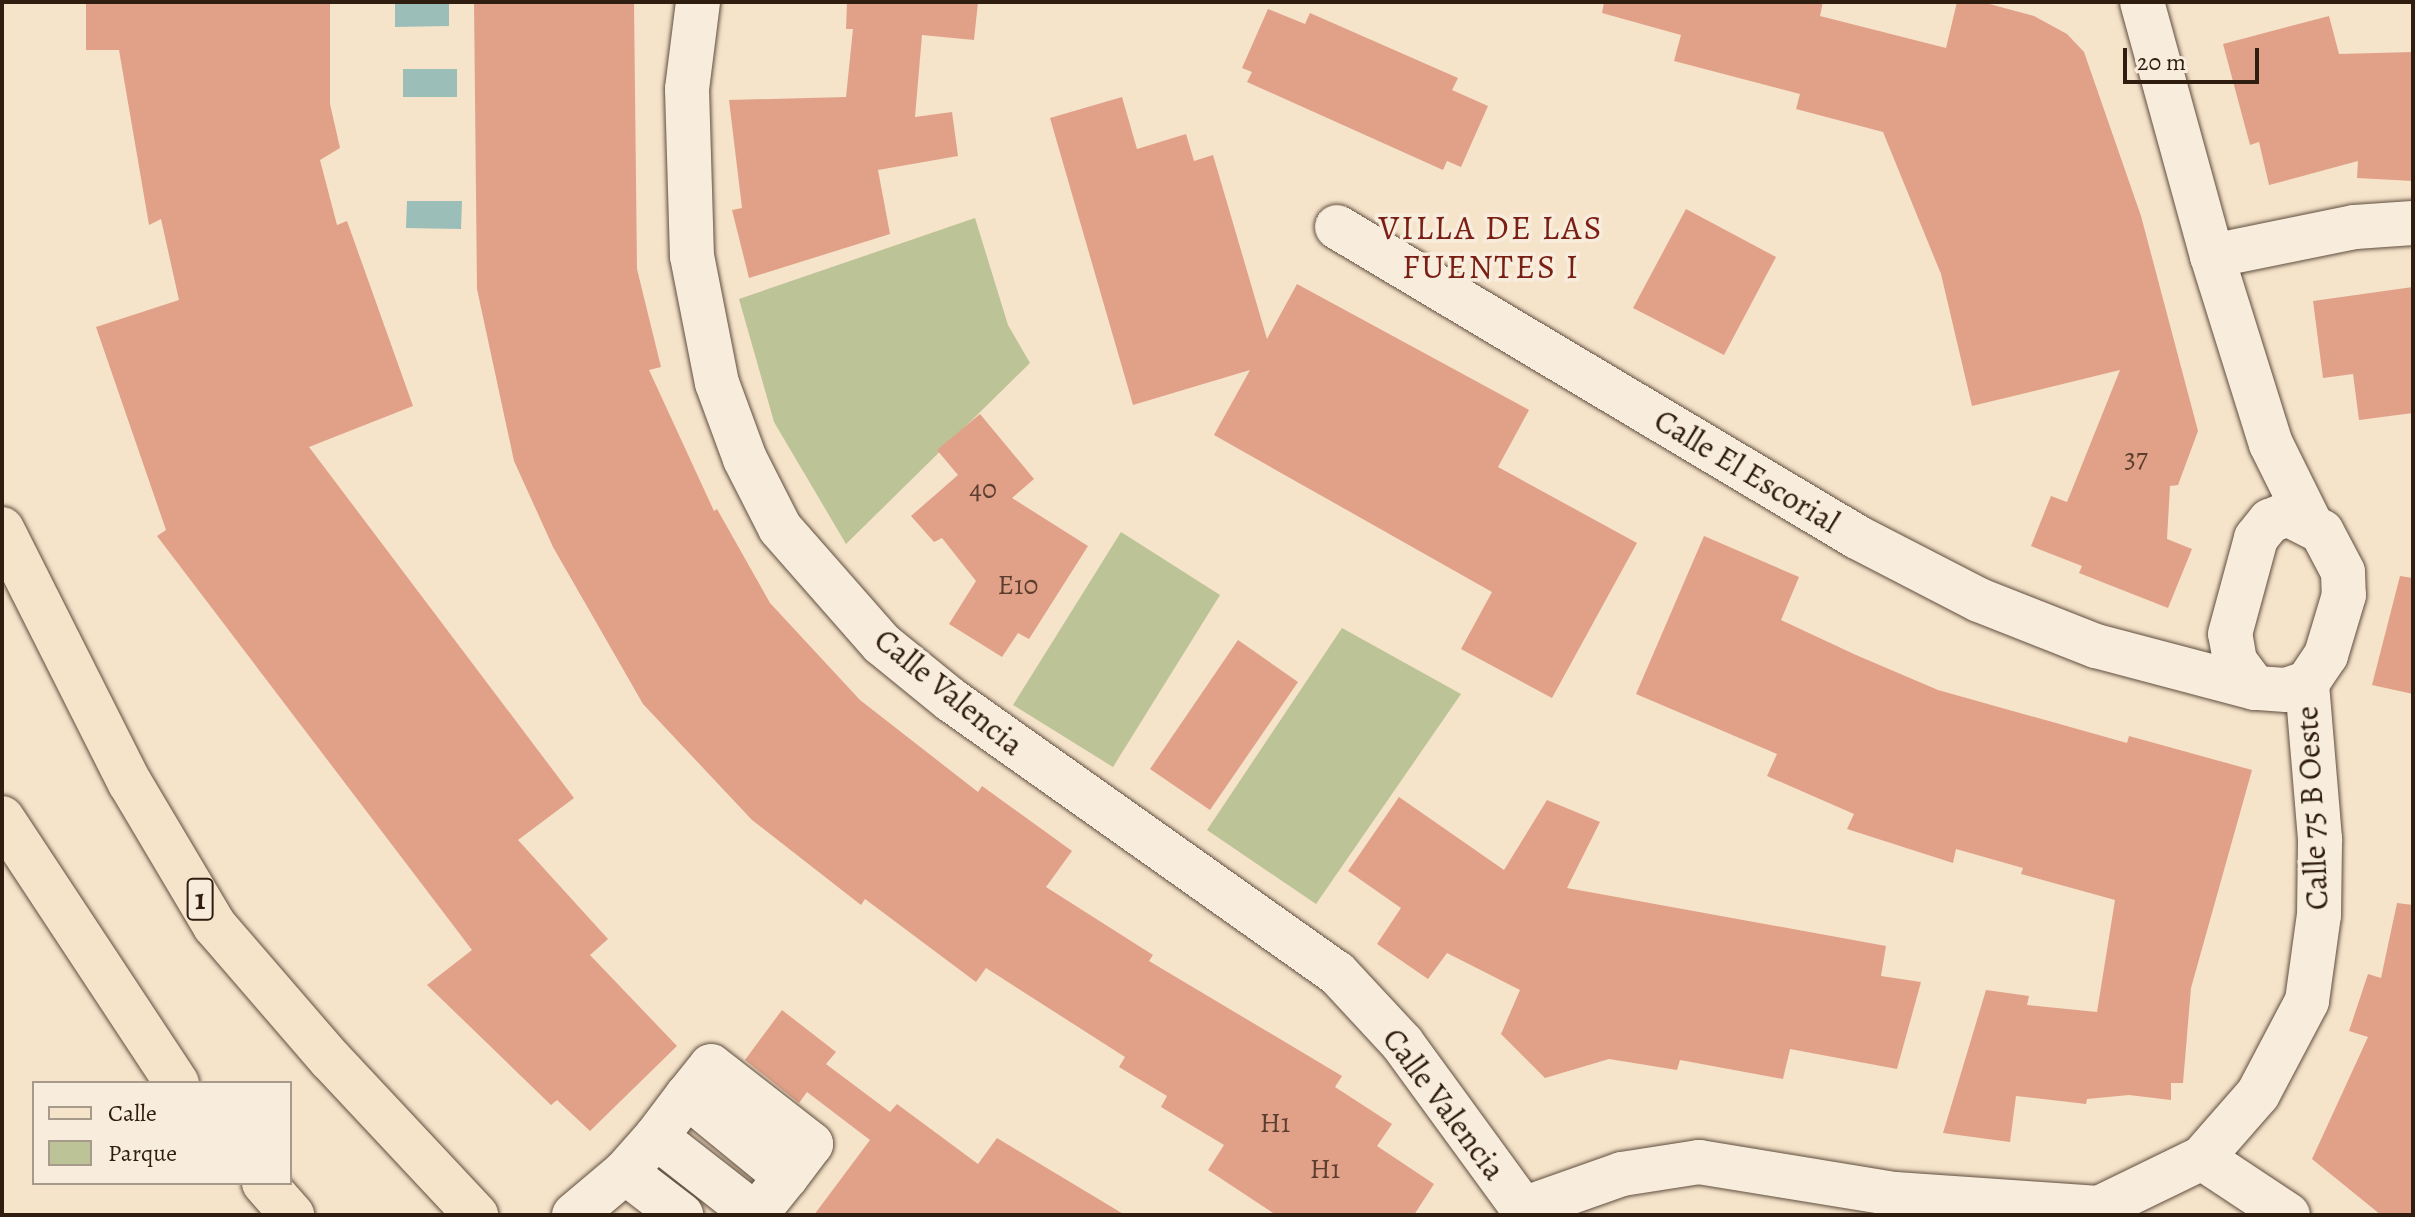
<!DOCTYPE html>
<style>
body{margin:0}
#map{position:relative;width:2415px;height:1217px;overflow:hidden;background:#f5e3ca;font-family:Alegreya,serif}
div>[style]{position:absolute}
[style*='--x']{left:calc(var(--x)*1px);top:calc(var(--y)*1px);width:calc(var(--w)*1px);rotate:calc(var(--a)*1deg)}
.green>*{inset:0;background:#bcc396}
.water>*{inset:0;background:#9cbeb8}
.building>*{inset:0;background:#e1a189}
.roads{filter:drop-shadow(0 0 2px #604e3e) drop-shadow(0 0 2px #604e3e)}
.minor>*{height:44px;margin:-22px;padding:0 22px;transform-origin:22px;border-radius:22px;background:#f8eddd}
.major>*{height:44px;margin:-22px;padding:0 22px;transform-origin:22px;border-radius:22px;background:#f5e3ca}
span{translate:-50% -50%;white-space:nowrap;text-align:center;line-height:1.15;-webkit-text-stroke:7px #f8eddd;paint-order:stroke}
.number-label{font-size:28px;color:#5c3e2e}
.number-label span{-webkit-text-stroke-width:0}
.shield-label span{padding:2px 6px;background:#f8eddd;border:2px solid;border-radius:6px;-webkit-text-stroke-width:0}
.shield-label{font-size:30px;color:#2f1d10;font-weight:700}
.street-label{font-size:32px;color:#2f1d10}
.neighbourhood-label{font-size:34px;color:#7a1f14;letter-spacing:2px}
.frame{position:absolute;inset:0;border:4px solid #2f1d10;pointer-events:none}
.legend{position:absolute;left:32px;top:1081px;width:260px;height:104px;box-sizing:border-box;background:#f8eddd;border:2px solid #a89a8b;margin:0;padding:10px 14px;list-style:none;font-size:24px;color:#2f1d10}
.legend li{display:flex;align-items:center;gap:16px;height:40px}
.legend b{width:40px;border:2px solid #a89a8b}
.scale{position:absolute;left:2123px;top:48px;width:136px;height:36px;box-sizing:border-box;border:4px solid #2f1d10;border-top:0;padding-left:10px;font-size:24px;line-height:28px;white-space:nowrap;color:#2f1d10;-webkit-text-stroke:6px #f8eddd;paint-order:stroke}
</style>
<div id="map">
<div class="green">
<div style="clip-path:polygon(975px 218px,1008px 325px,1030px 363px,846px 544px,774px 422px,739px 299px)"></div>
<div style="clip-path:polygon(1121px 532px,1220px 595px,1113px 767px,1013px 705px)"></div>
<div style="clip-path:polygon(1342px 628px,1461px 694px,1316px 904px,1207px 830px)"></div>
</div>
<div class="water">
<div style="clip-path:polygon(395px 2px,449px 2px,449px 26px,395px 27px)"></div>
<div style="clip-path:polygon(403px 69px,457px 69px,457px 97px,403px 97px)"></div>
<div style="clip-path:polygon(407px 201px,462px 201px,461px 229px,406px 228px)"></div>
</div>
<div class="building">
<div style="clip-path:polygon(86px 2px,330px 2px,330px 104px,340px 148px,320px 160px,337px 225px,347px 221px,413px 406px,309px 447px,574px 798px,518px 840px,608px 939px,590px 955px,677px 1046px,590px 1131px,557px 1100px,551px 1105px,427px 985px,472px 950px,157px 536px,166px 530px,96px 327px,179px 300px,161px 219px,149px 225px,119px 50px,86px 50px)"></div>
<div style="clip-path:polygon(474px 2px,634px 2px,637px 269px,661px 367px,649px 370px,714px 511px,717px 509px,770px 603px,860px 700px,978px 792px,982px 786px,1072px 851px,1046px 887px,1153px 955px,1149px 961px,1342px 1076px,1335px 1087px,1392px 1124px,1377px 1146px,1434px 1184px,1414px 1215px,1276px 1215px,1208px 1170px,1224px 1145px,1161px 1107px,1167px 1096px,1119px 1067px,1125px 1057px,986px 968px,976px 982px,865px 899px,861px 905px,752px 820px,643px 704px,553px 547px,514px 461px,477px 289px)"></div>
<div style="clip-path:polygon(847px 2px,978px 2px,974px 40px,922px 35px,915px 117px,952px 112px,958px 156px,878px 170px,890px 234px,749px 278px,732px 210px,742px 208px,729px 100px,846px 97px,853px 29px,846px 29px)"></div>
<div style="clip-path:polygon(1604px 2px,1823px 2px,1820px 16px,1946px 48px,1957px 2px,1982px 2px,2034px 16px,2067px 34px,2084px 52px,2141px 216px,2198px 431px,2178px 485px,2170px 486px,2167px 539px,2192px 549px,2168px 608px,2079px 573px,2082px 566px,2031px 546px,2051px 496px,2067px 502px,2120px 370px,1972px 406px,1941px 274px,1883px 132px,1796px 109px,1800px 94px,1674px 61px,1681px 35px,1602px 13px)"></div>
<div style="clip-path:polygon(1268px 9px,1305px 24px,1310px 13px,1458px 78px,1452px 90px,1488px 106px,1461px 167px,1447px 161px,1443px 170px,1247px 82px,1252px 72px,1242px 68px)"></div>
<div style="clip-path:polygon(2329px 16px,2339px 54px,2413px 52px,2413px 181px,2357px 178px,2358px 161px,2269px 185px,2259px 142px,2250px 145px,2223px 44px)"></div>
<div style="clip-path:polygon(1122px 97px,1137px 149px,1186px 134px,1194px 161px,1213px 155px,1267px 339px,1297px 284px,1529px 410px,1498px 467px,1637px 543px,1552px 698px,1461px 649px,1492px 592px,1214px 435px,1250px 370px,1133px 405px,1050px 118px)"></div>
<div style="clip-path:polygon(1686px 209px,1776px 257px,1724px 355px,1633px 308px)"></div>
<div style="clip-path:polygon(2413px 287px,2413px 413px,2359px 420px,2353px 374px,2323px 378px,2313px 301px)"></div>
<div style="clip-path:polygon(980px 414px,1034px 479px,1012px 498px,1088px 546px,1029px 639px,1018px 633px,1002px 657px,949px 624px,976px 581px,942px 538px,934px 542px,911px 516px,958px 475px,937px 450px)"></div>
<div style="clip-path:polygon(1704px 536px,1799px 577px,1781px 620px,1856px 655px,1938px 690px,2127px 743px,2129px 736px,2252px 770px,2191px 988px,2183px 1083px,2171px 1083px,2171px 1100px,2129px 1095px,2087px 1099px,2086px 1104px,2016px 1096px,2010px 1142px,1943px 1133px,1986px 990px,2029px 996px,2027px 1005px,2097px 1012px,2115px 900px,2021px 874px,2023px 868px,1956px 849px,1953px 863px,1847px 829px,1854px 814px,1767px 776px,1777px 754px,1636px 694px)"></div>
<div style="clip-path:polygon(2400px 576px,2413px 578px,2413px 694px,2372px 685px)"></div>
<div style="clip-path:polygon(1238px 640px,1298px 682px,1210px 810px,1150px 769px)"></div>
<div style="clip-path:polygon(1399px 797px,1504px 870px,1547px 800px,1600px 822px,1567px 888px,1886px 946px,1881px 976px,1921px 982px,1897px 1069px,1790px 1049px,1783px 1079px,1680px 1060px,1677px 1070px,1609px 1059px,1545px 1078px,1501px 1034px,1520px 990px,1447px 953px,1428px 979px,1377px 944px,1401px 908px,1348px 871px)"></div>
<div style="clip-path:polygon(2397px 903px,2413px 905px,2413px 1215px,2381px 1215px,2312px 1159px,2368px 1037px,2349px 1031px,2368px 974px,2381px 978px)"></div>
<div style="clip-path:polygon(782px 1010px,836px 1052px,826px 1064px,890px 1112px,897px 1104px,978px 1164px,997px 1138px,1125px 1215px,814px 1215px,870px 1140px,807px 1092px,799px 1103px,745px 1060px)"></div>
</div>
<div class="roads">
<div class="minor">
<div style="--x:698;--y:2;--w:88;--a:97.2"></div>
<div style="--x:687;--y:89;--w:167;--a:88.3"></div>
<div style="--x:692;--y:256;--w:129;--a:78.9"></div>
<div style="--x:717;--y:383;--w:81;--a:69.8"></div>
<div style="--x:745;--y:459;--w:77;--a:63.1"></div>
<div style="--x:780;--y:528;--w:154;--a:48.7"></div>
<div style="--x:882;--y:644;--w:89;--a:39.1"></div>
<div style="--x:951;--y:700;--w:473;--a:35.3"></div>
<div style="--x:1337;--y:973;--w:96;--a:47.1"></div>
<div style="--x:1402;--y:1043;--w:205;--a:53.9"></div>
<div style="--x:2142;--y:2;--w:263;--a:74.6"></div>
<div style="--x:2212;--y:256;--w:197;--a:72.6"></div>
<div style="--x:2271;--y:444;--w:86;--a:63.7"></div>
<div style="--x:1337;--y:227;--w:605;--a:30.8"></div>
<div style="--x:1857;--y:537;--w:137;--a:27.3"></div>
<div style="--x:1979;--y:600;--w:126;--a:21.5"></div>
<div style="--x:2096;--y:646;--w:164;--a:14.8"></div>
<div style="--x:2212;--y:256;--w:146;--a:-11.5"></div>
<div style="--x:2355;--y:227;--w:58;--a:-3.9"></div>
<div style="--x:2287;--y:514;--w:39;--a:27"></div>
<div style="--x:2322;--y:532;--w:45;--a:62.3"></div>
<div style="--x:2343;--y:572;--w:23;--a:88"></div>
<div style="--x:2344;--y:595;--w:63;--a:106.7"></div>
<div style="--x:2326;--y:655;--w:34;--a:124"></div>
<div style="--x:2307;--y:683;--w:22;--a:162"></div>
<div style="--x:2286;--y:690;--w:31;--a:-176"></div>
<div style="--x:2255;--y:688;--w:34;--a:-127"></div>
<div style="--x:2235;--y:661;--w:27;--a:-100"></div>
<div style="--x:2230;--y:634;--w:99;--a:-74.8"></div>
<div style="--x:2256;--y:538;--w:22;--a:-51"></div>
<div style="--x:2270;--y:521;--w:18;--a:-22"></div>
<div style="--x:687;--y:1096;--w:38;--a:-51"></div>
<div style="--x:711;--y:1066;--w:127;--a:38"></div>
<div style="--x:811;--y:1144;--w:41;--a:127.1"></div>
<div style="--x:656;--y:1137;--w:51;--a:-52.9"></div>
<div style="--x:687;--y:1096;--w:128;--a:39.3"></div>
<div style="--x:786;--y:1177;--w:48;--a:129"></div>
<div style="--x:2202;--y:1158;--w:103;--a:33.5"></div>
<div style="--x:625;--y:1172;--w:47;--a:-48.5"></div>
<div style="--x:656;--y:1137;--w:127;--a:38"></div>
<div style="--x:1523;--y:1209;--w:105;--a:-19.5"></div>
<div style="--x:1622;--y:1174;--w:78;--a:-8.9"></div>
<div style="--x:1699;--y:1162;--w:199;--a:9.3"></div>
<div style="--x:1895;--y:1194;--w:204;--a:3.9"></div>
<div style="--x:2099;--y:1208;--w:114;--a:-25.9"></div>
<div style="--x:2202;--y:1158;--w:85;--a:-48.8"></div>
<div style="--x:2258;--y:1094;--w:105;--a:-62.2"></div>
<div style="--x:2307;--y:1001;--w:87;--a:-82.1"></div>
<div style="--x:2319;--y:915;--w:76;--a:-89.2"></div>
<div style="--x:2320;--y:839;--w:157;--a:-94.8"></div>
<div style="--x:574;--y:1215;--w:67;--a:-40.1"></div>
<div style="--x:625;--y:1172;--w:71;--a:37.5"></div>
</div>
<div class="major">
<div style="--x:2;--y:529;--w:284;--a:63.3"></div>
<div style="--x:130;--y:783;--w:166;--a:59.3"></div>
<div style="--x:215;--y:926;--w:176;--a:49.2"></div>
<div style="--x:330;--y:1059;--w:214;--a:46.9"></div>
<div style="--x:2;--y:818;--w:318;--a:56.6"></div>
<div style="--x:264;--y:1183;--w:43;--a:48.8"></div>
</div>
</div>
<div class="number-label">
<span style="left:2136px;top:458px">37</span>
<span style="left:983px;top:489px">40</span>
<span style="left:1018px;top:585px">E10</span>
<span style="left:1275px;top:1123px">H1</span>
<span style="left:1325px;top:1169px">H1</span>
</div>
<div class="shield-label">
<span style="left:200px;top:899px">1</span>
</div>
<div class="street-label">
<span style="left:1747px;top:471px;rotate:31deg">Calle El Escorial</span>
<span style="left:949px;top:692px;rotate:39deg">Calle Valencia</span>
<span style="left:2312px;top:808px;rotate:-93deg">Calle 75 B Oeste</span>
<span style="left:1444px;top:1104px;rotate:53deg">Calle Valencia</span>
</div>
<div class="neighbourhood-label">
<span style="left:1491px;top:247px">VILLA DE LAS<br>FUENTES I</span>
</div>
<div class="frame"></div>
<ul class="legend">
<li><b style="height:10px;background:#f5e3ca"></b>Calle</li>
<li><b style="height:22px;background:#bcc396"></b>Parque</li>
</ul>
<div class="scale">20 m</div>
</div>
